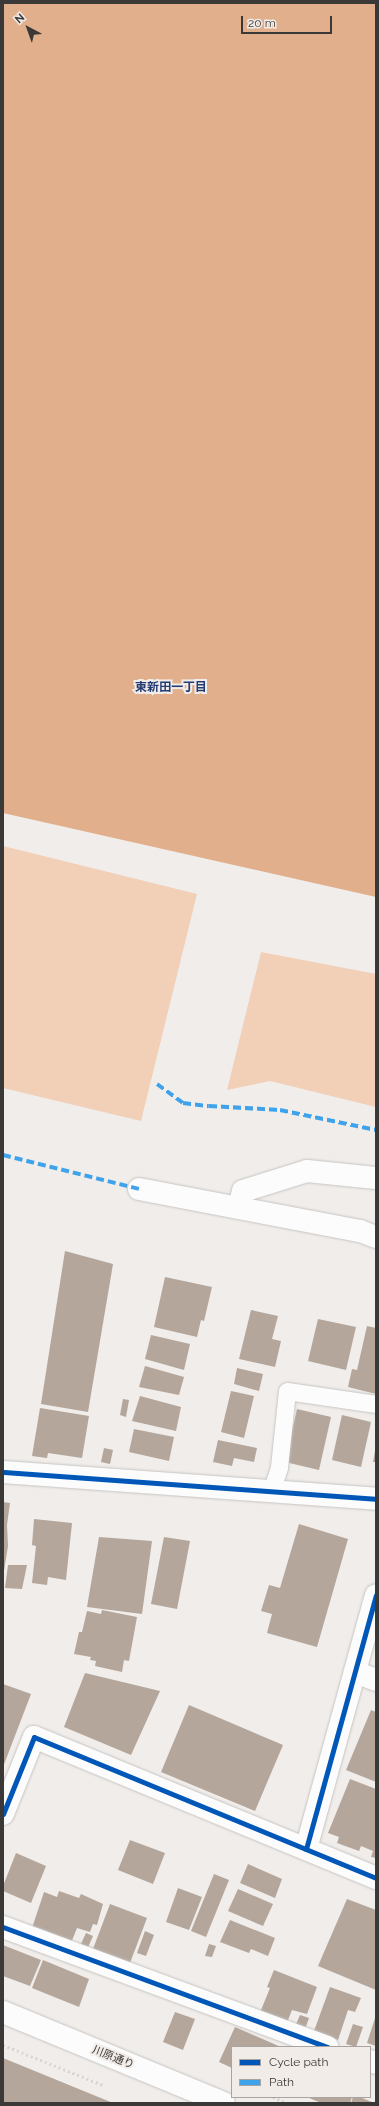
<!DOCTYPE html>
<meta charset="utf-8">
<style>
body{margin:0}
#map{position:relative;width:379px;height:2106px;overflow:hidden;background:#f0edea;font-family:Raleway,"Noto Sans JP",sans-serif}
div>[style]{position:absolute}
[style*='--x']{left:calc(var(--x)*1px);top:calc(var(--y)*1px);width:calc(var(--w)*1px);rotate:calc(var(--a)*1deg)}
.green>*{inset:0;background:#f2cfb7}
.water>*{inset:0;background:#e1af8c}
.building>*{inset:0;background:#b4a69b}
.path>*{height:2.5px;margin-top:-1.25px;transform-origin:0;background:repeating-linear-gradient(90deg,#d6d5d5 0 2px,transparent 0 5px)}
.roads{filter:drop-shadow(0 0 1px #c6c4c2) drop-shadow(0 0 1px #c6c4c2)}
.lane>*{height:17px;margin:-8.5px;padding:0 8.5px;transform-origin:8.5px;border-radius:8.5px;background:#fdfcfc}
.street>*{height:22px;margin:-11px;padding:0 11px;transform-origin:11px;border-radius:11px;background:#fdfcfc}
.secondary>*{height:22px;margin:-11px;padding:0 11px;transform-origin:11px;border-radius:11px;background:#fdfcfc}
.quiet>*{height:4px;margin-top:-2px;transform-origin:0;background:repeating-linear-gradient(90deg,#3fa3ec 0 8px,transparent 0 12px)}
.cycleway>*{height:5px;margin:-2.5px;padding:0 2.5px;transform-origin:2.5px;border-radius:2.5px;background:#0057b8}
span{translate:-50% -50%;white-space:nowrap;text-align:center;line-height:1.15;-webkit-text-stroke:4px #f2ece8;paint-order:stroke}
.street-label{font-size:11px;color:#3b3937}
.neighbourhood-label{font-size:12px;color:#243c74;font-weight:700}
.frame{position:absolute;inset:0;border:4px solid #3b3937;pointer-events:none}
.legend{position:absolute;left:231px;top:2046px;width:140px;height:52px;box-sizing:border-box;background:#f2ece8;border:1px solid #a9a4a1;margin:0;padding:5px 7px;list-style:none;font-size:12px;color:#3b3937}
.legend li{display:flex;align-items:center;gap:8px;height:20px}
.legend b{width:20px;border:1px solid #a9a4a1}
.north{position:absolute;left:8px;top:8px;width:40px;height:40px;-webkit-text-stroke:3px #f2ece8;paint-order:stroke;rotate:319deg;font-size:11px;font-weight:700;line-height:16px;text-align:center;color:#3b3937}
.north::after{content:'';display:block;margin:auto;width:14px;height:18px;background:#3b3937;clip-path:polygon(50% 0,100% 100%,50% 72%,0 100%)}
.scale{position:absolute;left:241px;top:16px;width:91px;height:18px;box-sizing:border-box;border:2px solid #3b3937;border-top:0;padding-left:5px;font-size:12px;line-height:14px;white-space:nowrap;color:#3b3937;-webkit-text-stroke:3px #f2ece8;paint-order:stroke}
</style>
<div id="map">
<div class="green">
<div style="clip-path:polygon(3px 846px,197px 894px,141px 1121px,3px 1088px)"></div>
<div style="clip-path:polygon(261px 952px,376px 974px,376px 1107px,270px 1081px,227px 1090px)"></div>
</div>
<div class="water">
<div style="clip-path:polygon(3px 3px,376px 3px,376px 897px,3px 813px)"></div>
</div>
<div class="building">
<div style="clip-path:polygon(65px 1251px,113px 1264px,88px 1412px,41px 1404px)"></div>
<div style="clip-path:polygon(165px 1277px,212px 1287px,204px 1321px,201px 1320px,197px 1337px,154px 1327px)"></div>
<div style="clip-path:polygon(251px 1310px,278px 1316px,272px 1339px,281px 1341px,275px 1367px,239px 1359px)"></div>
<div style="clip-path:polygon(318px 1319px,356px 1327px,346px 1370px,308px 1361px)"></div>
<div style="clip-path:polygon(367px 1326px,376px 1328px,376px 1394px,348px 1387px,352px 1369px,357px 1370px)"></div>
<div style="clip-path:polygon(151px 1335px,190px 1344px,184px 1370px,145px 1359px)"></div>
<div style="clip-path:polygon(145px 1366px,184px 1377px,179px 1395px,139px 1387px)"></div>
<div style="clip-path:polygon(237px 1368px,263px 1374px,259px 1391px,234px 1384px)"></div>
<div style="clip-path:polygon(231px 1391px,254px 1396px,244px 1438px,221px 1432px)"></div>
<div style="clip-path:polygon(140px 1396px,181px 1407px,176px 1431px,132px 1421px)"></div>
<div style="clip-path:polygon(123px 1399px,129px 1400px,126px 1417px,120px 1415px)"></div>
<div style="clip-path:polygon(40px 1408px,89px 1416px,82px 1458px,48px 1453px,47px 1458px,32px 1456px)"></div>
<div style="clip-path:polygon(297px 1409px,331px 1417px,319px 1470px,285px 1462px)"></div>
<div style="clip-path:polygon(342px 1415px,371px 1422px,361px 1467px,332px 1460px)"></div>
<div style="clip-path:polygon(134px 1429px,174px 1437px,169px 1461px,129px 1452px)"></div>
<div style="clip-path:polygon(218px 1440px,257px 1448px,254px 1462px,234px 1458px,232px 1466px,213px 1462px)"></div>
<div style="clip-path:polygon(104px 1448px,113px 1450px,110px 1464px,101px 1462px)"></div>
<div style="clip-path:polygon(375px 1451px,376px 1451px,376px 1462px,373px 1462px)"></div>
<div style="clip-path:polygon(3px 1502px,10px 1503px,7px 1525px,8px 1546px,4px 1571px)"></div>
<div style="clip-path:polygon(34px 1519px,72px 1523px,66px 1580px,48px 1577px,47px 1585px,32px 1583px,36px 1546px,32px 1545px)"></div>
<div style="clip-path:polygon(299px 1524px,348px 1539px,317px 1647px,267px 1633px,272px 1614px,261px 1611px,269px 1585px,280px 1588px)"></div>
<div style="clip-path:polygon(99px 1537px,152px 1541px,142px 1614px,87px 1607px)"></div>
<div style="clip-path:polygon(164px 1537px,190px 1541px,177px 1609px,151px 1604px)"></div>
<div style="clip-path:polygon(8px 1565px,27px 1565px,22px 1589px,5px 1588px)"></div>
<div style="clip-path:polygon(102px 1610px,137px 1617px,129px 1661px,124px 1660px,122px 1672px,95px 1666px,96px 1661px,90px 1660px,91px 1657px,74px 1654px,79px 1632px,82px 1632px,87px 1611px,101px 1614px)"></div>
<div style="clip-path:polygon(85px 1673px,160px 1691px,131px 1755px,64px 1727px)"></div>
<div style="clip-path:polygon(3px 1684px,31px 1694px,3px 1767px)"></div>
<div style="clip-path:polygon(189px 1705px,283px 1745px,255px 1811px,161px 1772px)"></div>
<div style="clip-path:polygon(371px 1710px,376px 1712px,376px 1782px,346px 1770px)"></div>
<div style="clip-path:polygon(350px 1779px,376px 1789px,376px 1858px,371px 1857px,373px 1851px,361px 1846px,359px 1851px,337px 1843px,339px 1837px,328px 1833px)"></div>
<div style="clip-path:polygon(130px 1840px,165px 1853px,153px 1884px,118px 1870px)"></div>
<div style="clip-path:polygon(16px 1853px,46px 1866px,31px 1903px,3px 1891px,3px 1886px)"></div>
<div style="clip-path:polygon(248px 1864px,282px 1879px,275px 1898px,240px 1883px)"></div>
<div style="clip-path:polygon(214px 1874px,229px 1880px,206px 1937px,191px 1931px)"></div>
<div style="clip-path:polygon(178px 1888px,202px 1897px,189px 1930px,166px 1922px)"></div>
<div style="clip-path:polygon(238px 1889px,273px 1904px,263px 1926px,228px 1911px)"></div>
<div style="clip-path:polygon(59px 1891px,79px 1898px,81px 1894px,103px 1904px,97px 1925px,93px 1924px,90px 1932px,77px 1928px,71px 1943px,32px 1928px,44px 1892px,57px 1897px)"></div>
<div style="clip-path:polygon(347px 1899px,376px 1910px,376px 1990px,318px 1966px)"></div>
<div style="clip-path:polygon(110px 1904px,147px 1918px,130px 1963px,93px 1949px)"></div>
<div style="clip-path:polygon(230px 1920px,275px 1938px,268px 1956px,251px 1949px,249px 1953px,220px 1942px)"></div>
<div style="clip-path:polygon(145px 1931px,154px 1935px,146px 1956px,137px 1953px)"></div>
<div style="clip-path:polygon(86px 1933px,93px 1936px,86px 1952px,79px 1948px)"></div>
<div style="clip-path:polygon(209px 1944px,216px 1946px,212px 1957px,205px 1956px)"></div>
<div style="clip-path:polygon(3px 1945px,41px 1960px,30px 1986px,3px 1976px)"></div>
<div style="clip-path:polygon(43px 1960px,89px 1979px,79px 2007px,32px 1988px)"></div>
<div style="clip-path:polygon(274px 1970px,317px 1987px,307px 2014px,292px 2010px,286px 2025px,259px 2015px,270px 1988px,267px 1987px)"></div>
<div style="clip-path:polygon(330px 1987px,361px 1998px,355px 2012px,348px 2010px,338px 2040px,314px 2031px)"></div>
<div style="clip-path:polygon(175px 2012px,195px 2019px,183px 2050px,163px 2042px)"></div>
<div style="clip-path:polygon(300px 2015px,309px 2018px,304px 2032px,294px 2029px)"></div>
<div style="clip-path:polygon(376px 2015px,376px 2046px,367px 2043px)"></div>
<div style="clip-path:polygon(353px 2024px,363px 2027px,356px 2047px,346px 2044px)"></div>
<div style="clip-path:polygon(235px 2027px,281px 2047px,232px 2047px,232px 2068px,219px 2062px)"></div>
<div style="clip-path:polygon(3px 2058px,113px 2103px,3px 2103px)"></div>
<div style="clip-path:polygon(307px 2097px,352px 2097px,350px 2103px,321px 2103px)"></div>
<div style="clip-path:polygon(353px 2097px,360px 2097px,374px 2103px,351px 2103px)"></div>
</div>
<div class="path">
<div style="--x:3;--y:2045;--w:108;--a:21.8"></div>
<div style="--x:273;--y:2097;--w:15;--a:23"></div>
</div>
<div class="roads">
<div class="lane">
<div style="--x:271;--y:1492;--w:26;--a:-72"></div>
<div style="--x:279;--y:1467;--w:76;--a:-84"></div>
<div style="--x:287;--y:1391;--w:90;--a:8.3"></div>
</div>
<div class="street">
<div style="--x:139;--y:1189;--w:225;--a:10.8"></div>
<div style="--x:360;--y:1231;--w:17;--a:21"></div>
<div style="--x:239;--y:1207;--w:16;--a:-76"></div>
<div style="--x:243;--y:1191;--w:67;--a:-17.4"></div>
<div style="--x:307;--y:1171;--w:69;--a:5.8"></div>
<div style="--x:355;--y:1672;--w:22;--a:21"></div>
<div style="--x:3;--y:1814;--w:83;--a:-68.1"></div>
<div style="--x:34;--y:1737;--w:370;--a:22.4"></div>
<div style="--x:306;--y:1849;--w:263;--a:-74.6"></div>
<div style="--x:3;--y:1927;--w:346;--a:20.3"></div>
<div style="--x:370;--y:2061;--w:6;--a:18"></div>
</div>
<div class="secondary">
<div style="--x:3;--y:1472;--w:374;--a:4.1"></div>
<div style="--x:3;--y:2012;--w:239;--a:22.4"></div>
</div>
</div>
<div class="quiet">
<div style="--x:157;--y:1084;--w:32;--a:36"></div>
<div style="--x:183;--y:1103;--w:26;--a:7"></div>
<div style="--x:209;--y:1106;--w:71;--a:3.2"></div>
<div style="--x:280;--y:1110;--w:98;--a:11.8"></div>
<div style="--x:3;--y:1155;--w:140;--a:14"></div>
</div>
<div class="cycleway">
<div style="--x:3;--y:1472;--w:374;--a:4.1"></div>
<div style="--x:3;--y:1814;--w:83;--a:-68.1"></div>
<div style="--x:34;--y:1737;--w:370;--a:22.4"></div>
<div style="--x:306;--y:1849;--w:263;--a:-74.6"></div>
<div style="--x:3;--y:1927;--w:346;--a:20.3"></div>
</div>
<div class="street-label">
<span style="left:113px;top:2058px;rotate:22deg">川原通り</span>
</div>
<div class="neighbourhood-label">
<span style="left:171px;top:688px">東新田一丁目</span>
</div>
<div class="frame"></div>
<ul class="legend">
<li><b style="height:5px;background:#0057b8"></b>Cycle path</li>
<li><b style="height:5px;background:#3fa3ec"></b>Path</li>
</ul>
<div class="north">N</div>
<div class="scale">20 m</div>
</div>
